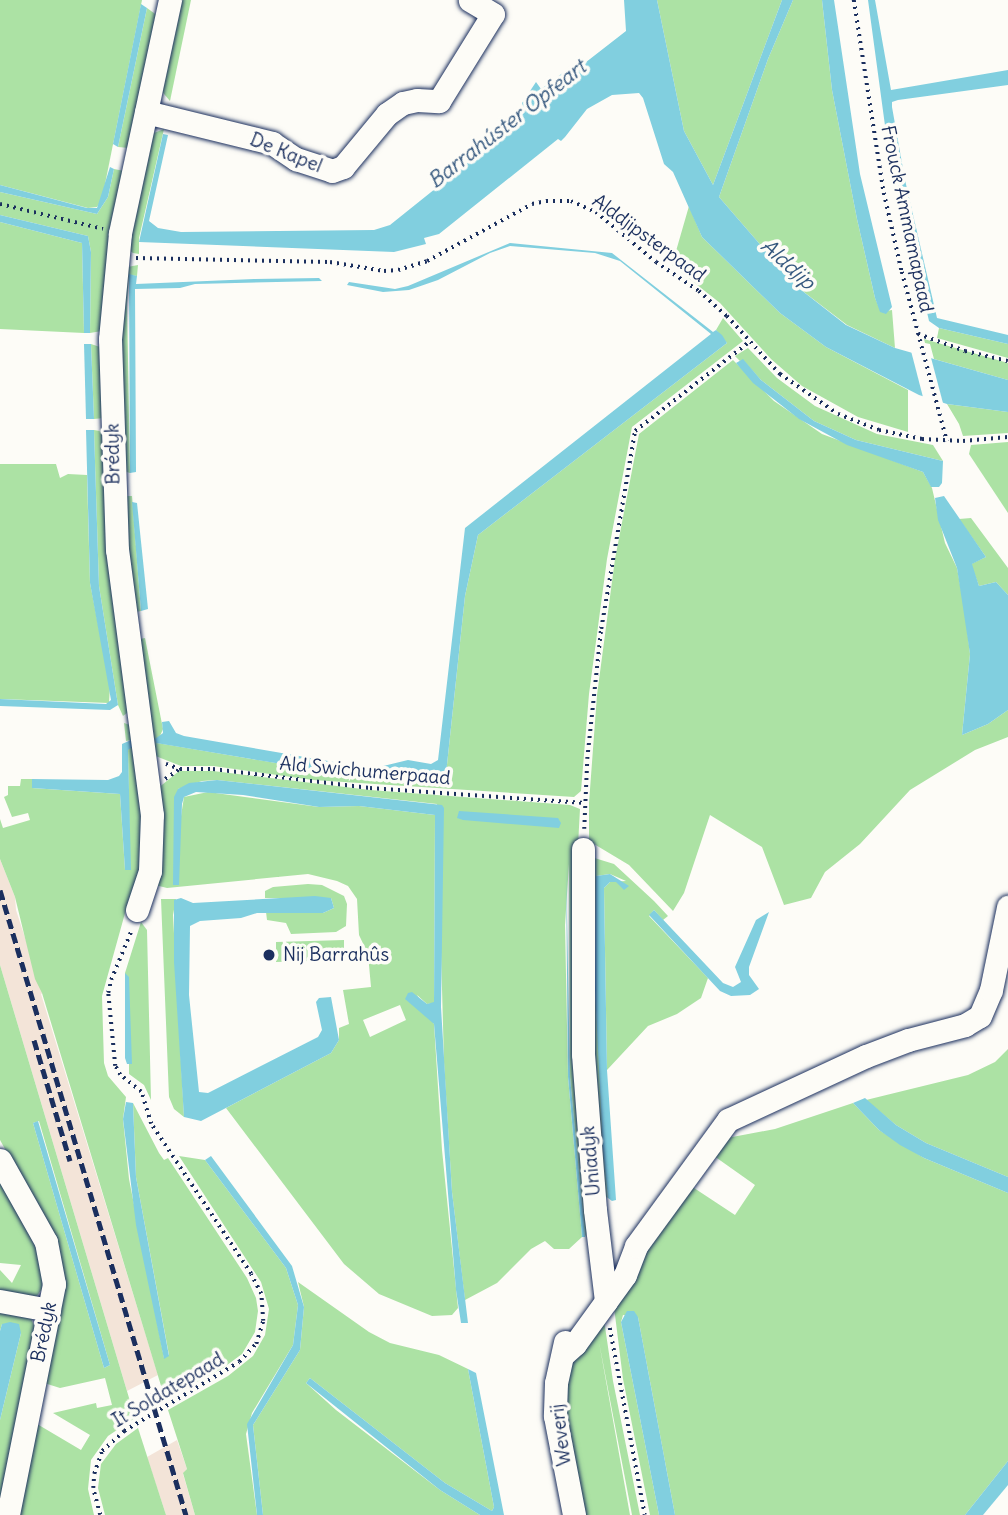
<!DOCTYPE html>
<meta charset="utf-8">
<style>
body{margin:0}
#map{position:relative;width:1008px;height:1515px;overflow:hidden;background:#fdfcf7;font-family:Delius,sans-serif}
div>[style]{position:absolute}
[style*='--x']{left:calc(var(--x)*1px);top:calc(var(--y)*1px);width:calc(var(--w)*1px);rotate:calc(var(--a)*1deg)}
.built>*{inset:0;background:#f3e4d8}
.green>*{inset:0;background:#ace2a4}
.water>*{inset:0;background:#81cfdf}
.pier>*{inset:0;background:#fdfcf7}
.path>*{height:3.5px;margin-top:-1.75px;transform-origin:0;background:repeating-linear-gradient(90deg,#1b2f5e 0 2px,transparent 0 7px)}
.roads{filter:drop-shadow(0 0 2px #1b2f5e) drop-shadow(0 0 2px #1b2f5e)}
.minor>*{height:23px;margin:-11.5px;padding:0 11.5px;transform-origin:11.5px;border-radius:11.5px;background:#fdfcf7}
.rail>*{height:5px;margin-top:-2.5px;transform-origin:0;background:repeating-linear-gradient(90deg,#1b2f5e 0 10px,transparent 0 15px)}
.dots>*{width:19px;height:19px;translate:-50% -50%;box-sizing:border-box;border:4px solid #fdfcf7;border-radius:50%}
span{translate:-50% -50%;white-space:nowrap;text-align:center;line-height:1.15;-webkit-text-stroke:7px #fdfcf7;paint-order:stroke}
.street-label{font-size:19px;color:#1b2f5e}
.poi-label{font-size:19px;color:#1b2f5e}
.left{translate:0 -50%;text-align:left}
.water-label{font-size:21px;color:#34577e;font-style:italic}
</style>
<div id="map">
<div class="built">
<div style="clip-path:polygon(0 859px,15px 897px,16px 910px,43px 993px,41px 994px,158px 1375px,127px 1391px,0 965px)"></div>
<div style="clip-path:polygon(177px 1440px,187px 1469px,183px 1474px,195px 1515px,166px 1515px,147px 1457px)"></div>
</div>
<div class="green">
<div style="clip-path:polygon(0 0,142px 0,102px 199px,97px 207px,88px 208px,0 185px)"></div>
<div style="clip-path:polygon(178px 0,191px 0,170px 101px,159px 88px)"></div>
<div style="clip-path:polygon(657px 0,782px 0,713px 185px,684px 131px)"></div>
<div style="clip-path:polygon(793px 0,822px 0,832px 90px,857px 219px,875px 298px,881px 312px,892px 310px,895px 348px,847px 325px,796px 286px,719px 197px,768px 59px)"></div>
<div style="clip-path:polygon(147px 8px,158px 16px,129px 148px,118px 147px)"></div>
<div style="clip-path:polygon(164px 129px,139px 238px,139px 254px,133px 253px,125px 247px,149px 135px)"></div>
<div style="clip-path:polygon(114px 169px,124px 171px,102px 331px,90px 333px,91px 252px,88px 236px,0 215px,0 192px,97px 214px,108px 197px)"></div>
<div style="clip-path:polygon(689px 206px,702px 237px,780px 313px,826px 347px,908px 390px,908px 432px,858px 417px,802px 386px,771px 359px,720px 303px,672px 265px)"></div>
<div style="clip-path:polygon(0 222px,82px 243px,84px 333px,0 329px)"></div>
<div style="clip-path:polygon(138px 265px,137px 276px,129px 275px,127px 303px,130px 473px,120px 470px,118px 328px,122px 268px)"></div>
<div style="clip-path:polygon(723px 318px,743px 341px,632px 427px,607px 559px,589px 694px,581px 791px,574px 797px,313px 780px,213px 766px,181px 766px,153px 755px,135px 640px,145px 638px,163px 729px,157px 743px,359px 777px,446px 774px,465px 596px,478px 535px,727px 343px,716px 330px)"></div>
<div style="clip-path:polygon(939px 328px,1008px 344px,1008px 358px,937px 338px)"></div>
<div style="clip-path:polygon(924px 339px,1008px 363px,1008px 380px,934px 359px,930px 344px,925px 343px)"></div>
<div style="clip-path:polygon(91px 344px,103px 348px,104px 418px,94px 419px)"></div>
<div style="clip-path:polygon(748px 348px,777px 378px,815px 406px,877px 434px,933px 445px,943px 461px,856px 440px,814px 421px,761px 380px,743px 360px,740px 361px,735px 356px)"></div>
<div style="clip-path:polygon(733px 360px,774px 401px,822px 434px,923px 472px,932px 488px,945px 543px,957px 568px,965px 612px,970px 654px,962px 735px,988px 724px,1008px 710px,1008px 737px,975px 750px,910px 790px,860px 844px,825px 872px,811px 898px,784px 905px,762px 847px,710px 815px,684px 893px,673px 911px,629px 865px,589px 841px,589px 803px,597px 695px,615px 559px,639px 434px)"></div>
<div style="clip-path:polygon(947px 404px,1008px 412px,1008px 433px,963px 436px,959px 424px)"></div>
<div style="clip-path:polygon(94px 430px,105px 432px,131px 710px,123px 716px,118px 705px,99px 586px)"></div>
<div style="clip-path:polygon(1008px 442px,1008px 513px,969px 454px,971px 445px)"></div>
<div style="clip-path:polygon(0 464px,56px 464px,60px 478px,68px 474px,87px 475px,90px 583px,110px 686px,109px 703px,0 699px)"></div>
<div style="clip-path:polygon(121px 496px,132px 496px,141px 611px,131px 613px)"></div>
<div style="clip-path:polygon(971px 518px,1008px 568px,1008px 595px,996px 582px,979px 586px,971px 564px,986px 557px,959px 519px)"></div>
<div style="clip-path:polygon(124px 723px,133px 726px,144px 819px,141px 870px,127px 906px,102px 996px,104px 1063px,108px 1076px,126px 1097px,123px 1119px,129px 1179px,164px 1358px,169px 1355px,136px 1177px,133px 1103px,159px 1153px,164px 1160px,168px 1158px,247px 1278px,256px 1298px,258px 1311px,255px 1332px,242px 1354px,223px 1368px,165px 1399px,42px 993px,35px 979px,15px 897px,0 859px,0 819px,3px 828px,30px 820px,28px 813px,12px 817px,4px 797px,8px 795px,8px 786px,20px 786px,21px 779px,32px 779px,32px 788px,120px 794px,125px 870px,130px 870px,128px 750px,131px 740px,126px 741px)"></div>
<div style="clip-path:polygon(evenodd,179px 771px,213px 771px,370px 790px,570px 805px,580px 809px,576px 882px,591px 1224px,585px 1237px,570px 1077px,569px 864px,565px 925px,568px 1077px,582px 1237px,569px 1249px,554px 1249px,545px 1241px,531px 1249px,497px 1283px,465px 1300px,452px 1192px,444px 1062px,437px 804px,217px 780px,202px 781px,178px 789px,181px 816px,184px 797px,208px 792px,319px 807px,359px 806px,435px 815px,434px 1003px,427px 1004px,417px 995px,434px 1024px,442px 1150px,458px 1308px,452px 1315px,432px 1316px,379px 1294px,344px 1264px,226px 1108px,331px 1053px,339px 1040px,339px 1028px,349px 1024px,343px 990px,371px 987px,368px 954px,359px 935px,357px 899px,348px 886px,337px 881px,308px 874px,167px 888px,159px 886px,156px 883px,157px 789px,179px 771px,400px 1005px,406px 1020px,370px 1037px,363px 1020px,400px 1005px)"></div>
<div style="clip-path:polygon(588px 856px,614px 864px,654px 901px,668px 916px,663px 920px,654px 910px,649px 916px,708px 978px,701px 998px,677px 1014px,648px 1026px,607px 1070px,604px 888px,610px 882px,626px 881px,610px 874px,596px 876px,595px 990px,608px 1198px,599px 1192px)"></div>
<div style="clip-path:polygon(308px 884px,322px 885px,344px 896px,347px 904px,346px 926px,336px 932px,291px 934px,286px 923px,267px 920px,266px 912px,323px 913px,334px 908px,331px 898px,265px 898px,265px 891px,273px 887px)"></div>
<div style="clip-path:polygon(161px 899px,176px 899px,173px 915px,184px 1117px,174px 1109px,169px 1097px)"></div>
<div style="clip-path:polygon(141px 922px,147px 930px,151px 1100px,144px 1085px,129px 1074px,129px 1064px,131px 1064px,125px 973px)"></div>
<div style="clip-path:polygon(344px 940px,344px 957px,341px 960px,276px 962px,276px 942px)"></div>
<div style="clip-path:polygon(evenodd,0 965px,135px 1418px,108px 1436px,91px 1460px,88px 1489px,94px 1515px,16px 1515px,32px 1421px,81px 1450px,90px 1435px,53px 1413px,96px 1403px,97px 1408px,112px 1405px,105px 1378px,60px 1388px,41px 1382px,50px 1230px,0 1140px,0 965px,39px 1121px,110px 1365px,104px 1368px,33px 1123px,39px 1121px)"></div>
<div style="clip-path:polygon(1008px 1049px,1008px 1177px,926px 1143px,896px 1125px,866px 1100px,968px 1075px,995px 1062px)"></div>
<div style="clip-path:polygon(853px 1103px,879px 1130px,924px 1158px,1008px 1193px,1008px 1461px,965px 1515px,675px 1515px,638px 1317px,623px 1315px,621px 1322px,659px 1515px,650px 1515px,623px 1379px,613px 1299px,691px 1186px,735px 1215px,755px 1185px,714px 1156px,727px 1138px,775px 1129px)"></div>
<div style="clip-path:polygon(179px 1156px,205px 1160px,286px 1268px,298px 1305px,293px 1345px,252px 1413px,246px 1434px,257px 1515px,195px 1515px,183px 1473px,187px 1469px,168px 1410px,228px 1376px,253px 1356px,265px 1335px,269px 1309px,261px 1282px)"></div>
<div style="clip-path:polygon(0 1181px,39px 1253px,43px 1288px,35px 1298px,0 1296px,0 1270px,12px 1283px,21px 1265px,0 1263px)"></div>
<div style="clip-path:polygon(298px 1282px,369px 1332px,390px 1343px,439px 1355px,468px 1369px,494px 1507px,492px 1511px,445px 1483px,310px 1378px,306px 1383px,336px 1410px,440px 1490px,480px 1515px,263px 1515px,253px 1425px,300px 1350px,304px 1307px)"></div>
<div style="clip-path:polygon(0 1305px,30px 1316px,36px 1330px,0 1512px,0 1420px,21px 1333px,2px 1324px,0 1331px)"></div>
<div style="clip-path:polygon(603px 1313px,613px 1381px,640px 1515px,632px 1515px,599px 1342px,630px 1515px,582px 1515px,563px 1402px,573px 1359px)"></div>
<div style="clip-path:polygon(138px 1428px,166px 1515px,105px 1515px,98px 1488px,101px 1464px,116px 1444px)"></div>
</div>
<div class="water">
<div style="clip-path:polygon(624px 0,657px 0,684px 131px,713px 185px,782px 0,793px 0,768px 59px,719px 197px,796px 286px,846px 325px,895px 348px,1008px 380px,1008px 412px,947px 404px,919px 395px,826px 347px,780px 313px,702px 237px,673px 172px,664px 164px,643px 98px,639px 93px,612px 95px,587px 109px,565px 137px,561px 141px,558px 139px,439px 234px,424px 238px,426px 244px,394px 252px,139px 242px,163px 134px,168px 135px,149px 221px,158px 228px,181px 232px,374px 230px,390px 225px,506px 132px,505px 124px,524px 109px,522px 103px,536px 82px,541px 89px,564px 72px,572px 73px,626px 31px)"></div>
<div style="clip-path:polygon(822px 0,834px 0,860px 174px,892px 307px,886px 314px,880px 312px,875px 298px,857px 219px,832px 90px)"></div>
<div style="clip-path:polygon(868px 0,875px 0,891px 90px,1008px 70px,1008px 85px,898px 100px,892px 102px,892px 107px,905px 180px,937px 318px,1008px 335px,1008px 344px,939px 328px,929px 321px,886px 133px)"></div>
<div style="clip-path:polygon(141px 4px,147px 8px,118px 147px,113px 144px)"></div>
<div style="clip-path:polygon(110px 167px,114px 169px,108px 197px,97px 214px,0 192px,0 185px,87px 208px,97px 208px)"></div>
<div style="clip-path:polygon(0 215px,88px 236px,91px 252px,90px 333px,84px 333px,82px 243px,0 222px)"></div>
<div style="clip-path:polygon(510px 243px,612px 253px,713px 332px,716px 330px,722px 335px,727px 343px,478px 535px,465px 596px,446px 774px,437px 778px,359px 777px,156px 743px,155px 739px,163px 733px,162px 722px,169px 721px,176px 733px,184px 736px,357px 766px,375px 768px,408px 760px,431px 764px,438px 760px,465px 528px,711px 334px,620px 261px,595px 253px,510px 246px,490px 253px,438px 280px,409px 290px,383px 292px,347px 285px,349px 282px,395px 289px,408px 286px)"></div>
<div style="clip-path:polygon(129px 274px,137px 276px,136px 284px,254px 279px,319px 278px,322px 281px,195px 284px,180px 288px,135px 289px,136px 472px,130px 473px)"></div>
<div style="clip-path:polygon(84px 344px,91px 344px,94px 419px,86px 419px)"></div>
<div style="clip-path:polygon(743px 359px,761px 380px,814px 421px,856px 440px,943px 461px,942px 483px,939px 487px,931px 487px,923px 472px,847px 445px,799px 419px,753px 383px,736px 363px)"></div>
<div style="clip-path:polygon(86px 430px,94px 430px,99px 586px,118px 705px,110px 710px,0 706px,0 699px,106px 704px,111px 700px,90px 583px)"></div>
<div style="clip-path:polygon(944px 496px,986px 557px,972px 564px,979px 586px,996px 582px,1008px 595px,1008px 710px,988px 724px,962px 735px,970px 654px,957px 568px,938px 520px,935px 498px)"></div>
<div style="clip-path:polygon(132px 502px,137px 503px,148px 609px,141px 611px)"></div>
<div style="clip-path:polygon(131px 740px,132px 747px,128px 750px,131px 870px,125px 870px,120px 794px,32px 788px,32px 779px,108px 780px,119px 776px,122px 772px,122px 744px)"></div>
<div style="clip-path:polygon(217px 780px,442px 805px,444px 808px,441px 1007px,452px 1192px,468px 1323px,461px 1323px,456px 1290px,434px 1024px,405px 999px,408px 993px,412px 992px,427px 1004px,434px 1002px,435px 815px,359px 806px,319px 807px,243px 795px,196px 792px,184px 797px,182px 804px,179px 885px,173px 885px,174px 797px,178px 789px,189px 783px)"></div>
<div style="clip-path:polygon(459px 811px,558px 818px,561px 823px,559px 828px,463px 820px,457px 818px)"></div>
<div style="clip-path:polygon(566px 864px,570px 1077px,585px 1237px,582px 1237px,568px 1077px)"></div>
<div style="clip-path:polygon(610px 874px,629px 886px,624px 890px,616px 882px,610px 882px,604px 888px,607px 1070px,616px 1200px,612px 1201px,608px 1198px,603px 1149px,595px 990px,596px 876px)"></div>
<div style="clip-path:polygon(315px 896px,331px 898px,334px 908px,323px 913px,257px 913px,241px 918px,200px 921px,190px 926px,189px 995px,199px 1092px,208px 1093px,318px 1037px,322px 1030px,316px 1002px,319px 998px,331px 997px,339px 1040px,331px 1053px,201px 1121px,184px 1117px,174px 962px,174px 900px,181px 898px,193px 903px)"></div>
<div style="clip-path:polygon(654px 910px,723px 983px,733px 987px,741px 982px,735px 967px,756px 920px,769px 912px,749px 967px,749px 975px,759px 989px,750px 995px,731px 996px,720px 991px,649px 915px)"></div>
<div style="clip-path:polygon(125px 973px,129px 977px,132px 1064px,127px 1064px,125px 1058px)"></div>
<div style="clip-path:polygon(865px 1098px,896px 1125px,926px 1143px,1008px 1177px,1008px 1193px,924px 1158px,900px 1145px,879px 1130px,853px 1103px)"></div>
<div style="clip-path:polygon(126px 1102px,133px 1103px,136px 1177px,169px 1356px,164px 1359px,136px 1225px,123px 1119px)"></div>
<div style="clip-path:polygon(38px 1121px,110px 1365px,104px 1368px,33px 1123px)"></div>
<div style="clip-path:polygon(211px 1156px,292px 1266px,304px 1307px,300px 1350px,253px 1425px,263px 1515px,257px 1515px,247px 1424px,293px 1345px,298px 1305px,286px 1268px,205px 1160px)"></div>
<div style="clip-path:polygon(627px 1311px,634px 1311px,638px 1317px,675px 1515px,659px 1515px,621px 1322px)"></div>
<div style="clip-path:polygon(10px 1322px,19px 1324px,21px 1333px,0 1420px,0 1331px,2px 1324px)"></div>
<div style="clip-path:polygon(468px 1369px,476px 1373px,504px 1515px,480px 1515px,440px 1490px,306px 1383px,310px 1378px,445px 1483px,492px 1511px,494px 1507px)"></div>
<div style="clip-path:polygon(1008px 1461px,1008px 1485px,983px 1515px,965px 1515px)"></div>
</div>
<div class="pier">
<div style="clip-path:polygon(910px 347px,930px 354px,944px 407px,924px 401px)"></div>
</div>
<div class="path">
<div style="--x:854;--y:0;--w:195;--a:81.2"></div>
<div style="--x:884;--y:193;--w:81;--a:77.2"></div>
<div style="--x:902;--y:272;--w:175;--a:75.1"></div>
<div style="--x:0;--y:204;--w:106;--a:13.6"></div>
<div style="--x:136;--y:258;--w:194;--a:1.2"></div>
<div style="--x:330;--y:262;--w:55;--a:9.5"></div>
<div style="--x:384;--y:271;--w:14;--a:-4"></div>
<div style="--x:398;--y:270;--w:30;--a:-17"></div>
<div style="--x:427;--y:261;--w:119;--a:-28.5"></div>
<div style="--x:532;--y:204;--w:14;--a:-12"></div>
<div style="--x:546;--y:201;--w:25;--a:0"></div>
<div style="--x:571;--y:201;--w:27;--a:24"></div>
<div style="--x:596;--y:212;--w:78;--a:39.8"></div>
<div style="--x:656;--y:262;--w:52;--a:34"></div>
<div style="--x:699;--y:291;--w:38;--a:42"></div>
<div style="--x:727;--y:316;--w:79;--a:47.6"></div>
<div style="--x:780;--y:374;--w:70;--a:34.6"></div>
<div style="--x:838;--y:414;--w:44;--a:21.3"></div>
<div style="--x:879;--y:430;--w:44;--a:11.8"></div>
<div style="--x:922;--y:439;--w:41;--a:2.8"></div>
<div style="--x:963;--y:441;--w:45;--a:-5.1"></div>
<div style="--x:918;--y:334;--w:50;--a:19.9"></div>
<div style="--x:965;--y:351;--w:44;--a:13.1"></div>
<div style="--x:166;--y:764;--w:15;--a:20"></div>
<div style="--x:165;--y:779;--w:18;--a:-34"></div>
<div style="--x:180;--y:769;--w:33;--a:0"></div>
<div style="--x:213;--y:769;--w:158;--a:6.9"></div>
<div style="--x:370;--y:788;--w:216;--a:4"></div>
<div style="--x:584;--y:829;--w:70;--a:-87.5"></div>
<div style="--x:587;--y:759;--w:131;--a:-83.9"></div>
<div style="--x:601;--y:629;--w:201;--a:-80.3"></div>
<div style="--x:635;--y:431;--w:146;--a:-38"></div>
<div style="--x:610;--y:1328;--w:190;--a:79.4"></div>
<div style="--x:100;--y:1515;--w:28;--a:-105"></div>
<div style="--x:93;--y:1488;--w:14;--a:-86"></div>
<div style="--x:94;--y:1474;--w:24;--a:-71"></div>
<div style="--x:102;--y:1451;--w:30;--a:-42"></div>
<div style="--x:124;--y:1431;--w:134;--a:-31"></div>
<div style="--x:239;--y:1362;--w:25;--a:-47"></div>
<div style="--x:256;--y:1344;--w:24;--a:-73"></div>
<div style="--x:263;--y:1321;--w:27;--a:-94"></div>
<div style="--x:261;--y:1294;--w:22;--a:-117"></div>
<div style="--x:251;--y:1274;--w:180;--a:-123.7"></div>
<div style="--x:151;--y:1124;--w:34;--a:-107"></div>
<div style="--x:141;--y:1092;--w:27;--a:-141"></div>
<div style="--x:120;--y:1075;--w:10;--a:-119"></div>
<div style="--x:115;--y:1066;--w:73;--a:-95.5"></div>
<div style="--x:108;--y:993;--w:13;--a:-77"></div>
<div style="--x:111;--y:980;--w:55;--a:-67.6"></div>
</div>
<div class="roads">
<div class="minor">
<div style="--x:146;--y:112;--w:130;--a:13.8"></div>
<div style="--x:272;--y:143;--w:29;--a:34"></div>
<div style="--x:296;--y:159;--w:38;--a:18"></div>
<div style="--x:332;--y:171;--w:12;--a:-20"></div>
<div style="--x:343;--y:167;--w:69;--a:-50.3"></div>
<div style="--x:387;--y:114;--w:19;--a:-35"></div>
<div style="--x:403;--y:103;--w:14;--a:-12"></div>
<div style="--x:417;--y:100;--w:22;--a:3"></div>
<div style="--x:439;--y:101;--w:102;--a:-58.2"></div>
<div style="--x:493;--y:14;--w:27;--a:-149"></div>
<div style="--x:583;--y:849;--w:205;--a:90"></div>
<div style="--x:583;--y:1054;--w:156;--a:85.6"></div>
<div style="--x:595;--y:1210;--w:92;--a:83.1"></div>
<div style="--x:137;--y:910;--w:41;--a:-71.6"></div>
<div style="--x:150;--y:871;--w:56;--a:-88"></div>
<div style="--x:152;--y:815;--w:267;--a:-97.5"></div>
<div style="--x:117;--y:550;--w:211;--a:-91.9"></div>
<div style="--x:110;--y:339;--w:106;--a:-84.6"></div>
<div style="--x:120;--y:233;--w:238;--a:-77.9"></div>
<div style="--x:0;--y:1160;--w:94;--a:60.7"></div>
<div style="--x:46;--y:1242;--w:43;--a:79.2"></div>
<div style="--x:54;--y:1284;--w:236;--a:101.3"></div>
<div style="--x:0;--y:1301;--w:50;--a:10.4"></div>
<div style="--x:565;--y:1342;--w:42;--a:102.4"></div>
<div style="--x:556;--y:1383;--w:33;--a:92"></div>
<div style="--x:555;--y:1416;--w:101;--a:79.1"></div>
<div style="--x:564;--y:1354;--w:15;--a:-42"></div>
<div style="--x:575;--y:1344;--w:85;--a:-54.1"></div>
<div style="--x:625;--y:1275;--w:31;--a:-69"></div>
<div style="--x:636;--y:1246;--w:156;--a:-53.9"></div>
<div style="--x:728;--y:1120;--w:152;--a:-24.9"></div>
<div style="--x:866;--y:1056;--w:45;--a:-20.9"></div>
<div style="--x:908;--y:1040;--w:59;--a:-14.7"></div>
<div style="--x:965;--y:1025;--w:17;--a:-31"></div>
<div style="--x:980;--y:1016;--w:28;--a:-67"></div>
<div style="--x:991;--y:990;--w:85;--a:-78.4"></div>
</div>
</div>
<div class="rail">
<div style="--x:0;--y:890;--w:652;--a:73.43"></div>
<div style="--x:34;--y:1040;--w:126;--a:73.4"></div>
</div>
<div class="dots">
<div style="left:269px;top:955px;background:#1b2f5e"></div>
</div>
<div class="street-label">
<span style="left:286px;top:153px;rotate:22deg">De Kapel</span>
<span style="left:907px;top:219px;rotate:78deg">Frouck Ammamapaad</span>
<span style="left:649px;top:238px;rotate:36deg">Alddjipsterpaad</span>
<span style="left:113px;top:454px;rotate:-91deg">Brédyk</span>
<span style="left:365px;top:771px;rotate:5deg">Ald Swichumerpaad</span>
<span style="left:591px;top:1161px;rotate:-95deg">Uniadyk</span>
<span style="left:44px;top:1332px;rotate:-78deg">Brédyk</span>
<span style="left:168px;top:1390px;rotate:-31deg">It Soldatepaad</span>
<span style="left:561px;top:1435px;rotate:-97deg">Weverij</span>
</div>
<div class="poi-label">
<span class="left" style="left:283px;top:955px">Nij Barrahûs</span>
</div>
<div class="water-label">
<span style="left:507px;top:124px;rotate:-38deg">Barrahúster Opfeart</span>
<span style="left:788px;top:264px;rotate:42deg">Alddjip</span>
</div>
</div>
